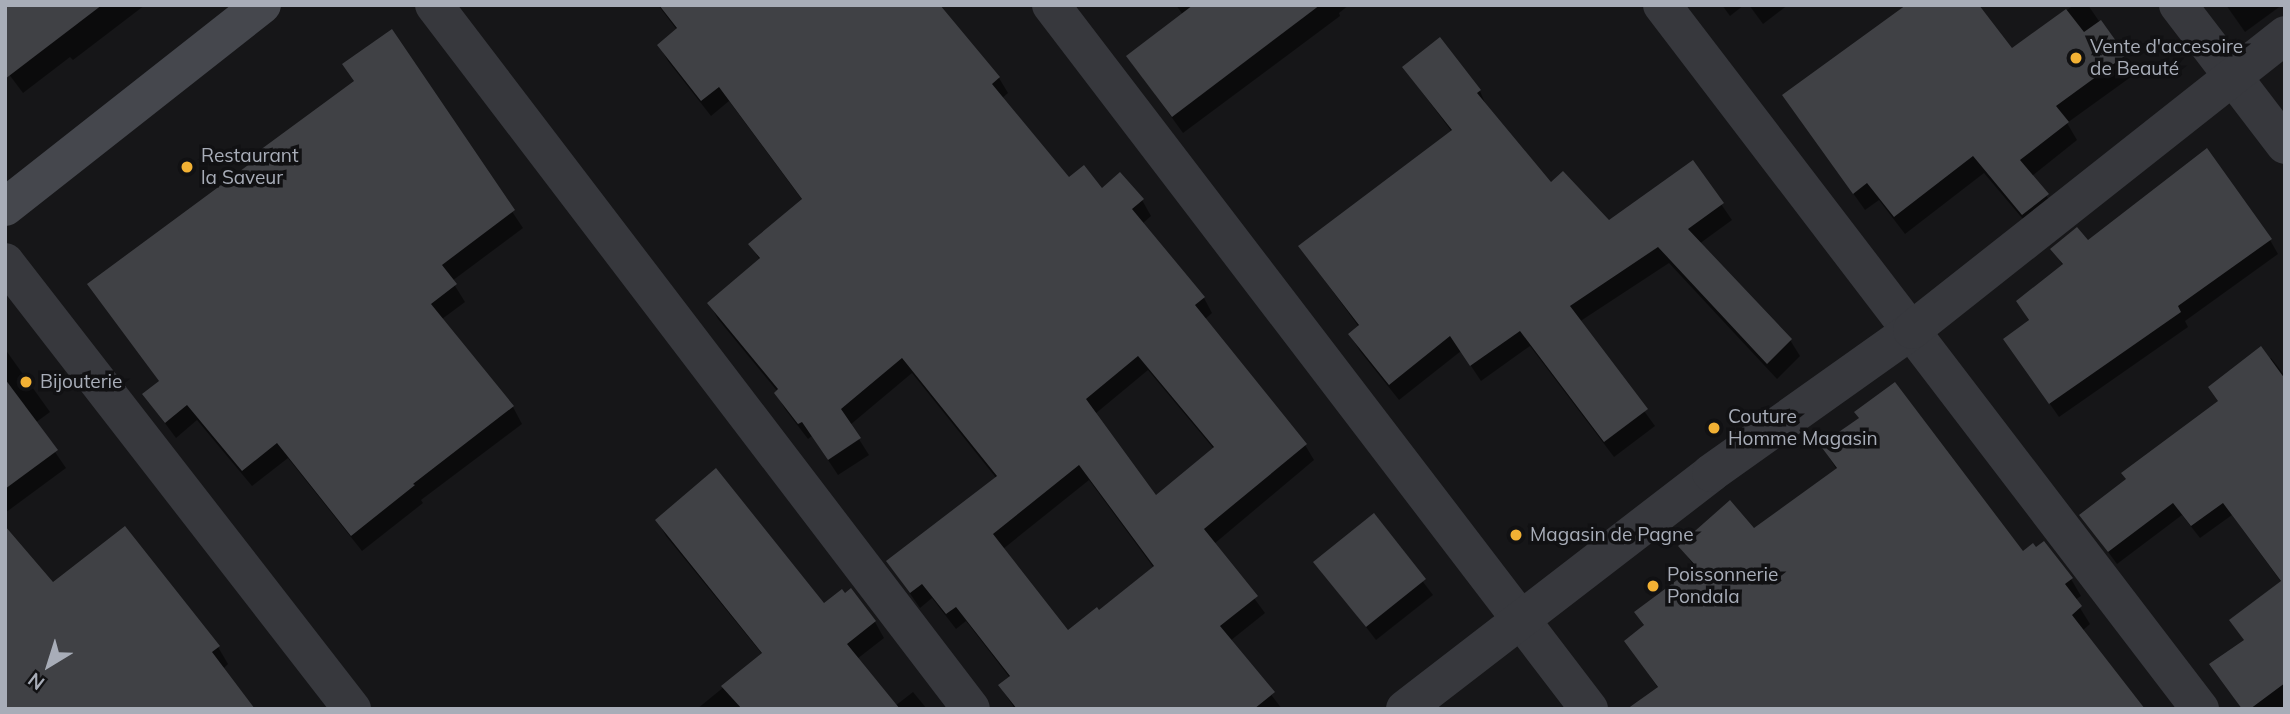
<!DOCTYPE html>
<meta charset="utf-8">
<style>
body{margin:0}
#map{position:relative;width:2290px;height:714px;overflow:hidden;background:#161618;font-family:Mulish,sans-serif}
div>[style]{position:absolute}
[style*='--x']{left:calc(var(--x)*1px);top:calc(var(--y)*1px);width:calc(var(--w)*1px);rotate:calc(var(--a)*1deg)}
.shadow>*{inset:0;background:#0007}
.building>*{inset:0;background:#404145}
.street>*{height:38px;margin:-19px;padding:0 19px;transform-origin:19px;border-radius:19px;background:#37383d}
.secondary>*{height:38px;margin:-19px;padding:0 19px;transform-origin:19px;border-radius:19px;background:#45474d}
.dots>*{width:19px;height:19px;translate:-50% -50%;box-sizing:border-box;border:4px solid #111113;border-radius:50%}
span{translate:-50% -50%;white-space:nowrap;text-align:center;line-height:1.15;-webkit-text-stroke:7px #111113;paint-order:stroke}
.poi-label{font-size:19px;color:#a8adb8}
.left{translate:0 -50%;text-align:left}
.frame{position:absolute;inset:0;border:7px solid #a8adb8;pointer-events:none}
.north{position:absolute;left:14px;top:630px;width:70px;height:70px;-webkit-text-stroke:5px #111113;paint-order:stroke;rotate:218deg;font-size:19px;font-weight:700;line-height:28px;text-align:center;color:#a8adb8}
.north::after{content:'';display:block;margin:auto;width:24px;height:32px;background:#a8adb8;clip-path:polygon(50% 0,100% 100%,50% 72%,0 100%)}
</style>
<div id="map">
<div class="shadow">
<div style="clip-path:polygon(5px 5px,145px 5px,73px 60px,70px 57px,23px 93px,5px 69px)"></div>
<div style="clip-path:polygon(evenodd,658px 5px,938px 5px,999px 78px,1008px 93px,1001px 99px,1069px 180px,1142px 200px,1151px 216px,1142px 224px,1204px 298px,1212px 313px,1204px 320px,1305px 445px,1314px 460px,1214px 544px,1265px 613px,1230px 641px,1282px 709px,1015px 709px,1000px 686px,1010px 678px,966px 621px,956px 629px,932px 598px,920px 608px,888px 562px,997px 479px,912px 373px,850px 425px,869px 455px,838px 475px,812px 436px,808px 439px,785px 409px,776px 393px,778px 392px,718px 319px,709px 303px,760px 260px,750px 244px,803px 201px,729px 101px,711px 116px,668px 61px,659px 45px,677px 30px,658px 5px,1148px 370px,1214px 449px,1156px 497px,1095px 414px,1148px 370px,658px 5px,1089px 480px,1154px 568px,1099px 613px,1068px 632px,1003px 549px,1089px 480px)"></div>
<div style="clip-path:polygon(1176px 5px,1349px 5px,1339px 13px,1340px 16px,1183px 133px,1128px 57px,1183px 15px)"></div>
<div style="clip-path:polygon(1722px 5px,1744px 5px,1730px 16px)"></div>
<div style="clip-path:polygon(1749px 5px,1788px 5px,1763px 24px)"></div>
<div style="clip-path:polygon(2074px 5px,2088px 5px,2135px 74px,2067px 123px,2077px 140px,2032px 176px,2058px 212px,2033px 231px,1984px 173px,1905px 234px,1879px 200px,1865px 210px,1784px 96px,2011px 50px)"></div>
<div style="clip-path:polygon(2226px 5px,2282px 5px,2245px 32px)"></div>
<div style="clip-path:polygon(392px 31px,523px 228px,452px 281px,465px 302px,442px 319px,513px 407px,522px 424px,421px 500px,423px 503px,362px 551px,288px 458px,252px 486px,197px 420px,176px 438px,144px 395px,160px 382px,90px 284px,257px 160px,355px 82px,344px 64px)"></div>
<div style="clip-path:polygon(1404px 68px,1480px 91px,1487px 108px,1551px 184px,1609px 222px,1692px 162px,1732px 220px,1699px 244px,1790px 340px,1800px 356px,1777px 379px,1669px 263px,1579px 322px,1655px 426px,1614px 457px,1530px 346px,1481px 381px,1461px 351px,1399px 400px,1360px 351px,1350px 335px,1359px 327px,1300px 247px,1452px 132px)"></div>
<div style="clip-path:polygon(2270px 240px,2278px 254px,2185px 321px,2188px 327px,2059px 417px,2014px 353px,2030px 322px,2018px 302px,2063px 266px,2053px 249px,2087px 243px)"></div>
<div style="clip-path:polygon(5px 349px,50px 412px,35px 423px,66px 468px,5px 513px)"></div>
<div style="clip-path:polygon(2271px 358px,2285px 376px,2285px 709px,2242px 709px,2212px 665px,2245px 641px,2231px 620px,2282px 583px,2232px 515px,2200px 538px,2182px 515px,2117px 564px,2081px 515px,2127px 481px)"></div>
<div style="clip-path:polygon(1822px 446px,2071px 579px,2081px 596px,2075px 600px,2090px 624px,2082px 631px,1658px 688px,1626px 641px,1645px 627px,1637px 613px,1696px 569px,1681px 547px,1754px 530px,1837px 470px)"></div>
<div style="clip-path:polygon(1373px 516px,1433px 595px,1376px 640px,1316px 562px)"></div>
<div style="clip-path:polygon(657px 520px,824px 606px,875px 622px,884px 638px,857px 659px,895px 706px,913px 692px,927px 709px,697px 709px,763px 655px,666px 536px)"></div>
<div style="clip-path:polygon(125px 528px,218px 647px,228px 664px,223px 669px,53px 585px)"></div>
</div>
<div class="building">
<div style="clip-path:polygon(5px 5px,102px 5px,5px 79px)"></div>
<div style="clip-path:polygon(evenodd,659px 5px,940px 5px,1000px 77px,992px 84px,1069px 177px,1084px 165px,1102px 188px,1120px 172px,1144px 199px,1132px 209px,1205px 297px,1195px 305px,1307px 444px,1204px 529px,1258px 596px,1220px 626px,1275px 692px,1254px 709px,1017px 709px,998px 685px,1010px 676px,956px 607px,946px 614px,922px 584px,910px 593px,886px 561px,997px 476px,902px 358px,841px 409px,861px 438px,828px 460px,802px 422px,798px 424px,774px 393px,778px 389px,707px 303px,760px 258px,748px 244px,802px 199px,719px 87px,701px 101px,657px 45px,677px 28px,659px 5px,1138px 356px,1214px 447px,1156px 495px,1086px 399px,1138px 356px,659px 5px,1079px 465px,1154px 566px,1099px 610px,1097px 607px,1068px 630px,993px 534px,1079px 465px)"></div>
<div style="clip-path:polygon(1193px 5px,1320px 5px,1172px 117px,1126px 56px)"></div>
<div style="clip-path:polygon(1906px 5px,1979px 5px,2012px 48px,2066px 9px,2084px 32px,2101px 20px,2126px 55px,2056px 106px,2069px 122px,2020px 160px,2049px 194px,2022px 215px,1973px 156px,1894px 217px,1867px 183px,1853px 194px,1782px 95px)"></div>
<div style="clip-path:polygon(392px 29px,515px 210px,442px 265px,457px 284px,431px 304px,514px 406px,413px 484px,415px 485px,351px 536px,277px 443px,242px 471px,187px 405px,165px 423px,142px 394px,159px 381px,87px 284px,255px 160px,252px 156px,354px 81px,342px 64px)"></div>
<div style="clip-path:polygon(1440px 37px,1481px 90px,1477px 93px,1551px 182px,1563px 171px,1609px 220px,1693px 160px,1724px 203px,1688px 229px,1792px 339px,1767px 364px,1658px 247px,1570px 306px,1648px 409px,1604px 442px,1520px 331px,1470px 366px,1450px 336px,1389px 385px,1348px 334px,1359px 325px,1298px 246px,1452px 130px,1402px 67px)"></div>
<div style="clip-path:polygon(2207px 148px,2272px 239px,2178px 306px,2181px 312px,2049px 404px,2003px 339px,2029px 320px,2016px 301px,2063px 264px,2050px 249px,2077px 227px,2088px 240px)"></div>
<div style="clip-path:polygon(2261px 346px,2285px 379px,2285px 683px,2250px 709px,2242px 709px,2209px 664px,2244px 640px,2229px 620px,2281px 581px,2223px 503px,2191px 526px,2173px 503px,2108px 552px,2079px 515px,2126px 479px,2121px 473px,2218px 401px,2208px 387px)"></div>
<div style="clip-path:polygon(5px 379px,58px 450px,5px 489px)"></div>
<div style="clip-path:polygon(1895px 382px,2023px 551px,2033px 543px,2036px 547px,2044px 541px,2073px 578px,2065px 584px,2082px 606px,2072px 615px,2145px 709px,1627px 709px,1658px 687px,1624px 641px,1644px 625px,1634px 612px,1696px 566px,1678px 546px,1730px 500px,1754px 528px,1837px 468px,1820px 445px,1859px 418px,1854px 412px)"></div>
<div style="clip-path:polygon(716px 468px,824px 603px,842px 589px,845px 593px,851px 588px,876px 621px,847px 644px,900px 709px,742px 709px,721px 686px,762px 653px,655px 520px)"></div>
<div style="clip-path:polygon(1374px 513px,1426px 579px,1366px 627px,1313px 562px)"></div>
<div style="clip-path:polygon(5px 526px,53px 582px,125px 526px,220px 646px,212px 652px,255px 709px,5px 709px)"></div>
</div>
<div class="street">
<div style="--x:434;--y:5;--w:885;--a:52.66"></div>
<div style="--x:1051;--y:5;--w:886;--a:52.61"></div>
<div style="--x:1662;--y:5;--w:886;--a:52.61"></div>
<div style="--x:2178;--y:5;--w:176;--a:52.6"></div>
<div style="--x:5;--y:262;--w:566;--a:52.18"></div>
<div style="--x:1405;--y:709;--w:386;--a:-37.6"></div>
<div style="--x:1711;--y:473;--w:247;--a:-35.4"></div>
<div style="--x:1912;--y:330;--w:476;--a:-38.3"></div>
</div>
<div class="secondary">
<div style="--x:5;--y:207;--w:327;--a:-38.2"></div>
</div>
<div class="dots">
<div style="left:2076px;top:58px;background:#f2b134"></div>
<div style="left:187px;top:167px;background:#f2b134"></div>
<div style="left:26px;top:382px;background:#f2b134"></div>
<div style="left:1714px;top:428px;background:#f2b134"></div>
<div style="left:1516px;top:535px;background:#f2b134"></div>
<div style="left:1653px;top:586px;background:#f2b134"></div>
</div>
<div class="poi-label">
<span class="left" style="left:2090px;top:58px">Vente d'accesoire<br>de Beauté</span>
<span class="left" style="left:201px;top:167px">Restaurant<br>la Saveur</span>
<span class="left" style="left:40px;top:382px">Bijouterie</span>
<span class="left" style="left:1728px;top:428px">Couture<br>Homme Magasin</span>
<span class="left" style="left:1530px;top:535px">Magasin de Pagne</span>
<span class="left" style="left:1667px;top:586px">Poissonnerie<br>Pondala</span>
</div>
<div class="frame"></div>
<div class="north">N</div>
</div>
